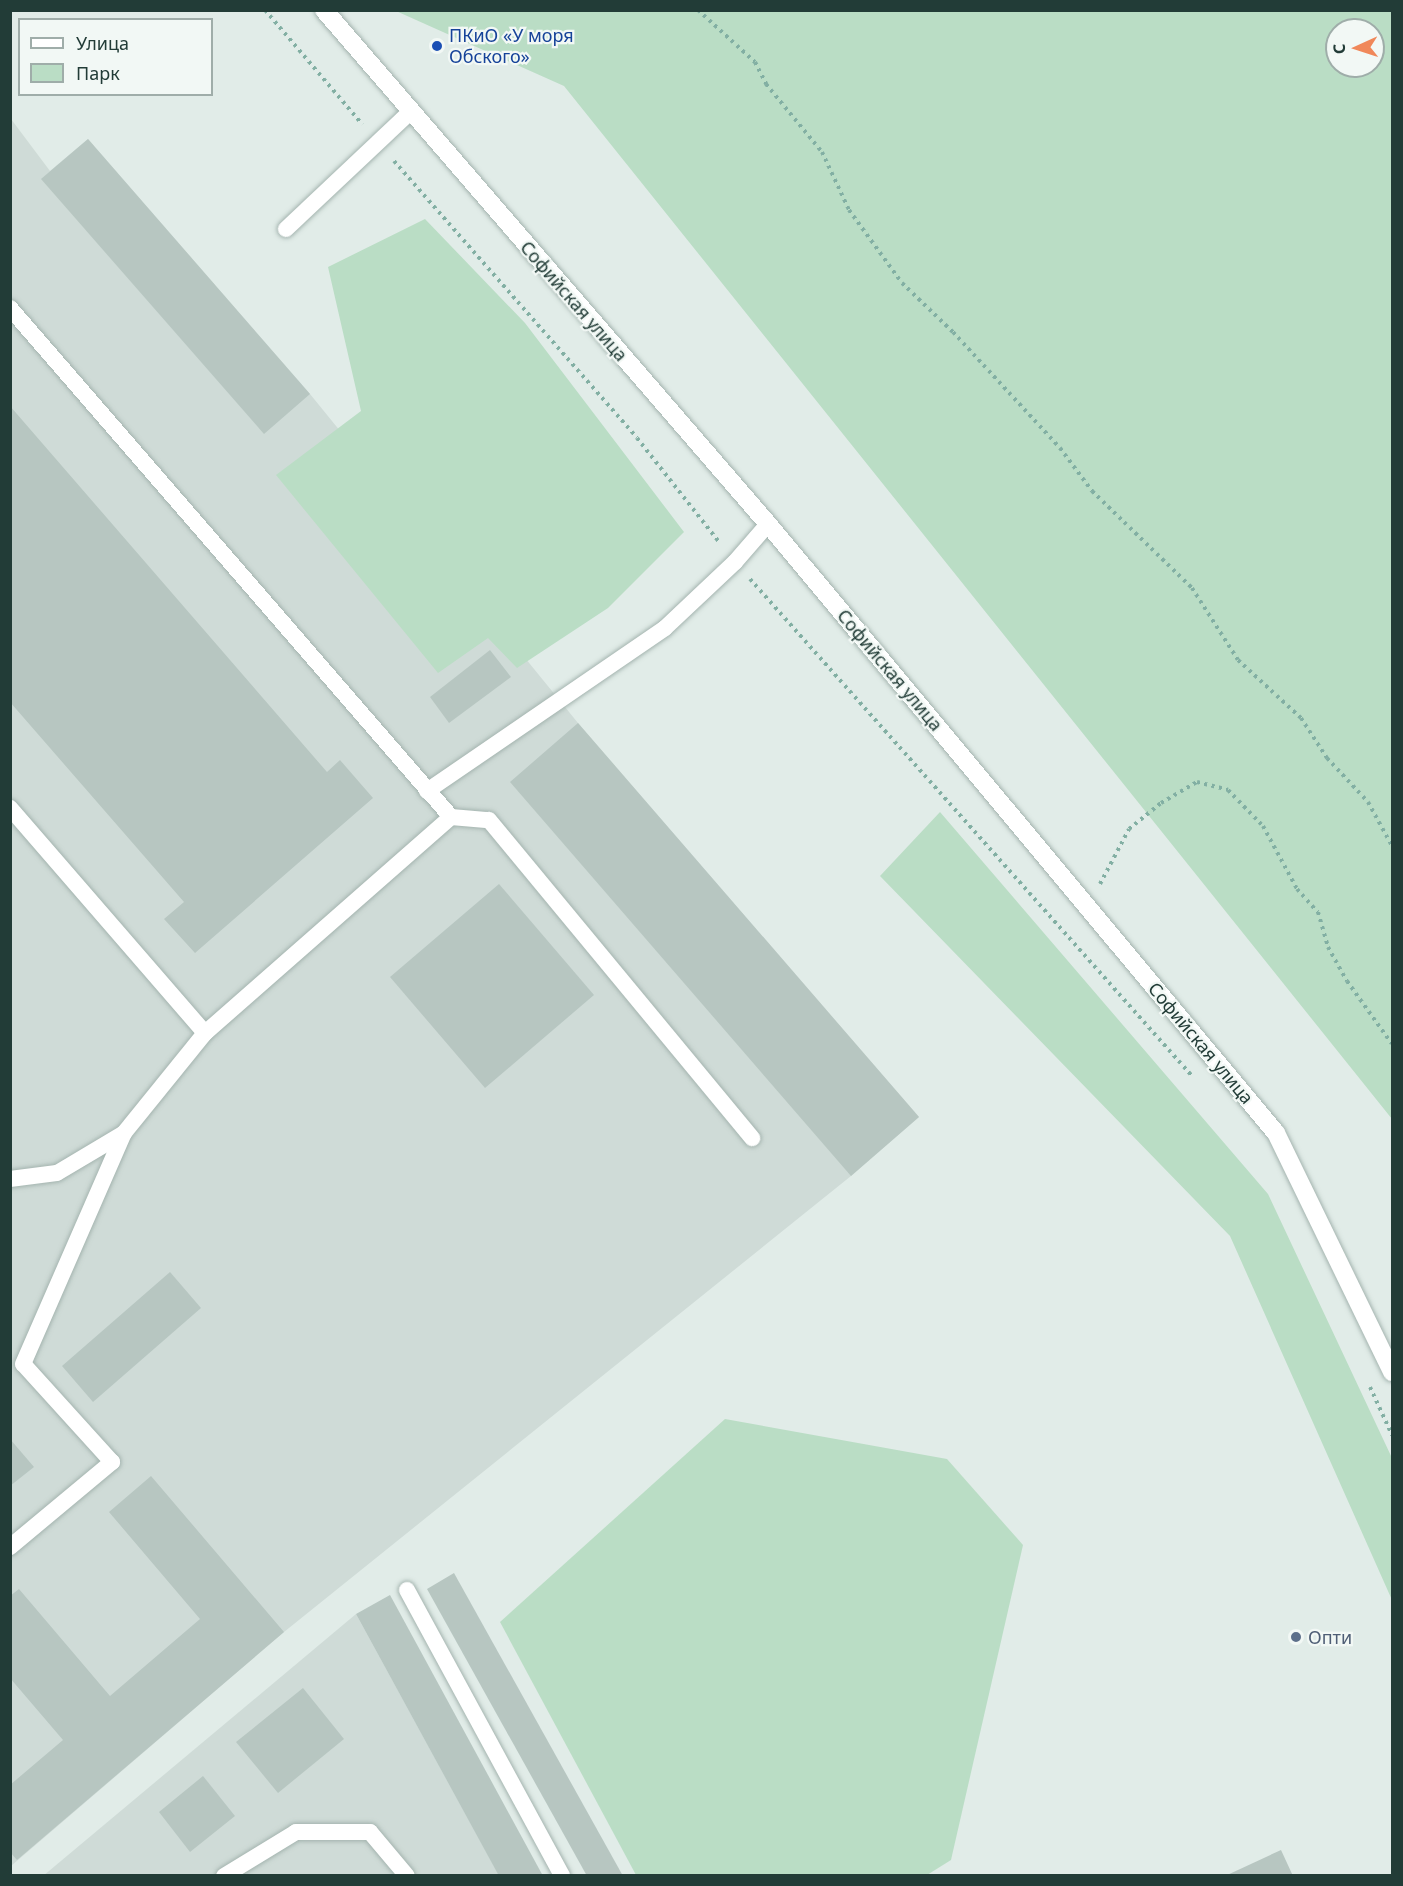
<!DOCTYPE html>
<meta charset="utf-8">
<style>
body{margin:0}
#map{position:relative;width:1403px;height:1886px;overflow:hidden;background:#e1ece8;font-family:"Noto Sans",sans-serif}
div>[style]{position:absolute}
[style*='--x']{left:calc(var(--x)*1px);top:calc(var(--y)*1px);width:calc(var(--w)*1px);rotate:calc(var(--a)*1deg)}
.built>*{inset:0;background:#cfdbd7}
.green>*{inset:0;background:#baddc5}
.building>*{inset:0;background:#b7c6c1}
.path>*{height:4px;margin-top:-2px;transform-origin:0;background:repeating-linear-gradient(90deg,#82afa3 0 3px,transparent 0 7.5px)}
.roads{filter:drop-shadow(0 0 2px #a4b4af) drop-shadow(0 0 2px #a4b4af)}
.service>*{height:16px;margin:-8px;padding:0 8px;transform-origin:8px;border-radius:8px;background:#fff}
.secondary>*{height:18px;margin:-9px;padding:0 9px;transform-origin:9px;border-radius:9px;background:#fff}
.dots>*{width:16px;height:16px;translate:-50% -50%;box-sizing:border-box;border:3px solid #f2f8f5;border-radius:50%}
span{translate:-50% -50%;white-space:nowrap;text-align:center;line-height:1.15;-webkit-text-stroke:4.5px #f2f8f5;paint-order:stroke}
.transit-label{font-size:18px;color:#164399}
.left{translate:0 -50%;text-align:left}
.street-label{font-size:18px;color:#223c37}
.service-label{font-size:18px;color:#4e5e75}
.frame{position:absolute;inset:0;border:12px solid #223c37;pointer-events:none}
.legend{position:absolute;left:18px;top:18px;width:195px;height:78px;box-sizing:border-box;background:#f2f8f5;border:2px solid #9fada9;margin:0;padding:8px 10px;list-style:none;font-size:18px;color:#223c37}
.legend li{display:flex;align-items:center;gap:12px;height:30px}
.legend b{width:30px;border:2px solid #9fada9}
.north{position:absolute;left:1325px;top:18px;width:60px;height:60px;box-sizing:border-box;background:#f2f8f5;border:2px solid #9fada9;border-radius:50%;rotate:267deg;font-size:16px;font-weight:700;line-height:24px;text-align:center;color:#223c37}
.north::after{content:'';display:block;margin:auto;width:21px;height:27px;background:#f0885a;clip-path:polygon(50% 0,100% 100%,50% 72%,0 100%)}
</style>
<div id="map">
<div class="built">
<div style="clip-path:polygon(11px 119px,50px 171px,88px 139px,310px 394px,578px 723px,919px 1117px,851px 1176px,284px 1632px,11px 1866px)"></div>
<div style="clip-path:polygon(356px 1614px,499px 1875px,43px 1876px)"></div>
</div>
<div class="green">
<div style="clip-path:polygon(evenodd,396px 11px,1392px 11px,1392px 1119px,564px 86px,396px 11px,1337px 30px,1373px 30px,1373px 66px,1337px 66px,1337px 30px)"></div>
<div style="clip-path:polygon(425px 219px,525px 323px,684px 532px,608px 608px,517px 668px,488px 638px,438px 673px,276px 475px,361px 411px,328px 267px)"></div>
<div style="clip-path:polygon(940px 812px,1268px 1194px,1392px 1458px,1392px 1600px,1230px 1236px,880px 876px)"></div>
<div style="clip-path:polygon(725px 1419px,947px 1459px,1023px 1545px,951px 1860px,927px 1875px,636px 1875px,500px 1622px)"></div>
</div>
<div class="building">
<div style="clip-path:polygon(88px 139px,310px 394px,264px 434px,41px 179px)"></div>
<div style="clip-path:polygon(10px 406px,327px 772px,340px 760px,373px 798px,195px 953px,164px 919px,184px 902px,10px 702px)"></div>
<div style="clip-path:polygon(490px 650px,511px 677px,449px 723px,430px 697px)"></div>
<div style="clip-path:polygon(578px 723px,919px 1117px,851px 1176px,510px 782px)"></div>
<div style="clip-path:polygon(499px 884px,594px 995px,485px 1088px,390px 977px)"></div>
<div style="clip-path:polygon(170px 1272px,201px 1308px,93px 1402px,62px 1366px)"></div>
<div style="clip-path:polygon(10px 1439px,34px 1467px,10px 1486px)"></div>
<div style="clip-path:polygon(151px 1476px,284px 1632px,17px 1860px,10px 1852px,10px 1785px,63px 1740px,10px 1678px,10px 1596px,19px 1589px,110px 1696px,200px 1619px,109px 1512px)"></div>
<div style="clip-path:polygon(454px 1573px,623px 1876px,587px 1876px,427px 1589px)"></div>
<div style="clip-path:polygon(390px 1595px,543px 1876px,499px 1876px,356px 1614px)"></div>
<div style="clip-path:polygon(303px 1688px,344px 1739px,278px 1793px,236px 1742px)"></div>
<div style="clip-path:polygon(203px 1776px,235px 1816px,190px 1852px,159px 1812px)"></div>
<div style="clip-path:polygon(1281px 1850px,1293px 1876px,1225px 1876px)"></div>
</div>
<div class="path">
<div style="--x:265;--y:10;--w:150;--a:49.6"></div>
<div style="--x:698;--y:10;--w:77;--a:42.4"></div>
<div style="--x:755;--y:62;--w:25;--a:63"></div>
<div style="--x:766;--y:84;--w:88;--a:50.5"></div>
<div style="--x:822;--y:152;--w:64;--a:65"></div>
<div style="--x:849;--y:210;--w:90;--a:54"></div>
<div style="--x:902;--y:283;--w:71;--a:43.9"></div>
<div style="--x:953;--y:332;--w:158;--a:47.3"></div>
<div style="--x:1060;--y:448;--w:54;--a:53.3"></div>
<div style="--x:1092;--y:491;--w:139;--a:44.1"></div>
<div style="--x:1192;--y:588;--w:85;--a:57.4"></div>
<div style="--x:1238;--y:660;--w:86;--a:42.6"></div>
<div style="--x:1301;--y:718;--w:48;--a:57"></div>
<div style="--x:1327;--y:758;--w:60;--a:47"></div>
<div style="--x:1368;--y:802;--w:50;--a:61.4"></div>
<div style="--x:394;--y:161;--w:368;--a:48.7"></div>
<div style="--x:637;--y:438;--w:134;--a:51.7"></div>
<div style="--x:750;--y:579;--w:665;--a:48.35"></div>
<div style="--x:1100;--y:884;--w:62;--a:-62.2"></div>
<div style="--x:1129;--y:829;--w:41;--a:-39.1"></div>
<div style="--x:1161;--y:803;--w:42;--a:-30.3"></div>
<div style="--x:1197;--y:782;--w:32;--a:14"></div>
<div style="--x:1228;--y:790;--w:50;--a:45.8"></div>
<div style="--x:1263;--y:826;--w:72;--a:61.6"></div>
<div style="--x:1297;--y:889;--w:31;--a:48"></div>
<div style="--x:1318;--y:912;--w:36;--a:74"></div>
<div style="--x:1328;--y:947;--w:39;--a:61"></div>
<div style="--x:1347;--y:981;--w:77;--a:54.5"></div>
<div style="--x:1370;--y:1387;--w:53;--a:65.4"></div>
</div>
<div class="roads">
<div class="service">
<div style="--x:286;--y:229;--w:170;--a:-43.3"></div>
<div style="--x:10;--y:308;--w:673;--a:49.09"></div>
<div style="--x:451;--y:817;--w:327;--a:138.7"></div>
<div style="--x:205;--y:1033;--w:298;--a:-130.9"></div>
<div style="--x:427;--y:791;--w:288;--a:-34.4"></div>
<div style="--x:665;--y:628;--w:96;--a:-43.3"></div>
<div style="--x:735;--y:562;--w:50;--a:-49"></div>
<div style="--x:451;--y:817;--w:38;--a:5"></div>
<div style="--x:489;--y:820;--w:413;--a:50.4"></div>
<div style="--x:10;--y:1179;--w:47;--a:-7.3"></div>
<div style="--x:57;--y:1173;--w:78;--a:-30.8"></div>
<div style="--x:10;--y:1547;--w:133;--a:-39.8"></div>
<div style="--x:112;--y:1462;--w:132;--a:-132.2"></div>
<div style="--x:23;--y:1364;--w:252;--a:-66.4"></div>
<div style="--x:124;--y:1133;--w:129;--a:-51"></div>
<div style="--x:407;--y:1590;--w:325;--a:61.5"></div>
<div style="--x:224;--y:1876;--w:84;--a:-31.4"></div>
<div style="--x:296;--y:1832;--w:74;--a:0"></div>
<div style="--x:370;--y:1832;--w:57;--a:49.9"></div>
</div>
<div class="secondary">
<div style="--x:324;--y:10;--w:679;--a:49.18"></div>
<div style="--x:768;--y:524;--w:793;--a:50.17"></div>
<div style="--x:1276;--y:1133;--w:266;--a:64.1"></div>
</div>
</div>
<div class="dots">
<div style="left:437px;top:46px;background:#1a4fb4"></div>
<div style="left:1296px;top:1637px;background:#5c6f8a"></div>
</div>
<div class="transit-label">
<span class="left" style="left:449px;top:46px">ПКиО «У моря<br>Обского»</span>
</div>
<div class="street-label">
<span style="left:574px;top:301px;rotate:49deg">Софийская улица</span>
<span style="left:890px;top:670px;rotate:50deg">Софийская улица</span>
<span style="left:1201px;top:1043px;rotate:50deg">Софийская улица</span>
</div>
<div class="service-label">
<span class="left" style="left:1308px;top:1637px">Опти</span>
</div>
<div class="frame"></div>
<ul class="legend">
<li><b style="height:8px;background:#fff"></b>Улица</li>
<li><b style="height:16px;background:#baddc5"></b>Парк</li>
</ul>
<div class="north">С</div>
</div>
